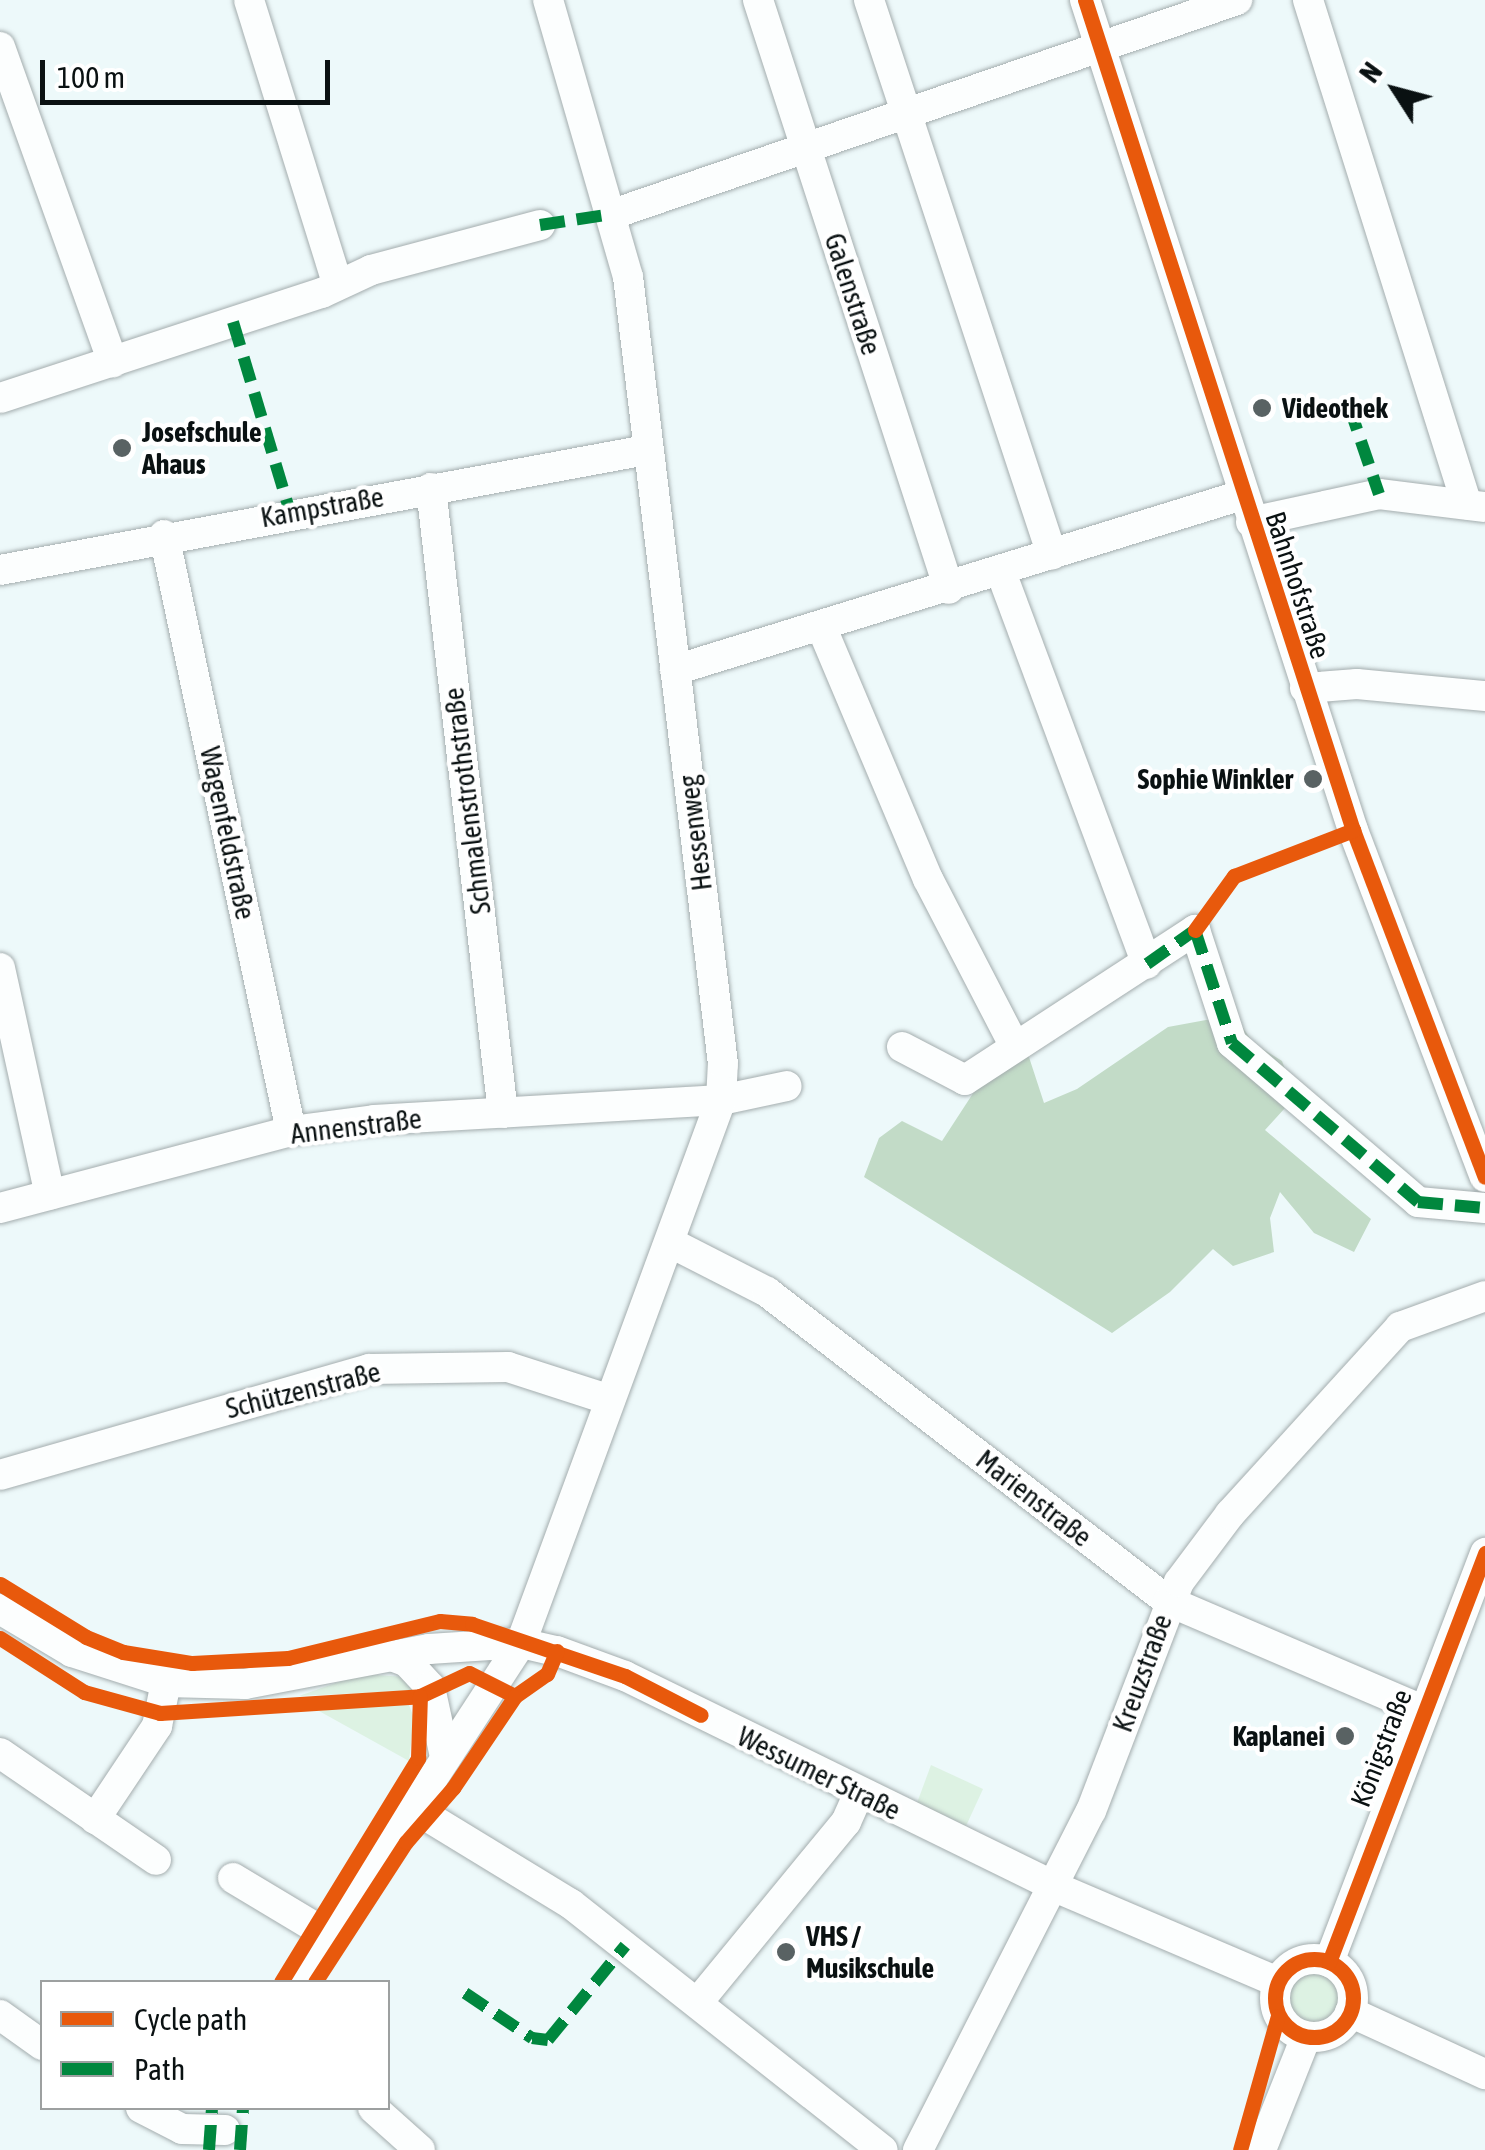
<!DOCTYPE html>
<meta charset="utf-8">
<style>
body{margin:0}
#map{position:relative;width:1485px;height:2150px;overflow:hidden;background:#edf9fa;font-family:"Asap Condensed",sans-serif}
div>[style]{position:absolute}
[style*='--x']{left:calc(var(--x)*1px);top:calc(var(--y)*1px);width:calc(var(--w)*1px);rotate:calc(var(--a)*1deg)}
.green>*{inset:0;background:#ddf2e3}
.round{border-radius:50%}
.forest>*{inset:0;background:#c2dbc7}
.roads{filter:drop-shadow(0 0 2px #a4adae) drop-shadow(0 0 2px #a4adae)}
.minor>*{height:30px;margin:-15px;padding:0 15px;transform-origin:15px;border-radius:15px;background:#fcfefe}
.minor>.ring{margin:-15px;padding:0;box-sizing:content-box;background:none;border:30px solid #fcfefe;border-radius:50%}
.quiet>*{height:12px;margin-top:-6px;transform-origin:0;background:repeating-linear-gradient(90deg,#00873e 0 25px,transparent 0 37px)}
.cycleway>*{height:15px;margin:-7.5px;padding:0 7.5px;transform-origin:7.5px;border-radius:7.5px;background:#e8590c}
.cycleway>.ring{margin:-7.5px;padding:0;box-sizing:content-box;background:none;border:15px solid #e8590c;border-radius:50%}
.dots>*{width:28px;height:28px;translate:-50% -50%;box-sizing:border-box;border:5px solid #fff;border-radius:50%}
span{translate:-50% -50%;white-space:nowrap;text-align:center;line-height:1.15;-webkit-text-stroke:9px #fff;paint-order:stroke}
.street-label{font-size:28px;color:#0a1112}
.poi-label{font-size:28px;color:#0a1112;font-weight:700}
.left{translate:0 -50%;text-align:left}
.right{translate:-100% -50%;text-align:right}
.legend{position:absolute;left:40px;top:1980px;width:350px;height:130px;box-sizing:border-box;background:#fff;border:2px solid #9da0a0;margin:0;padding:12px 18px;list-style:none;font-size:30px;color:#0a1112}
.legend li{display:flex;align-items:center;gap:20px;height:50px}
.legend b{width:50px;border:2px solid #9da0a0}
.north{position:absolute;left:1345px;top:40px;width:100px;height:100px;-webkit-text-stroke:8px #fff;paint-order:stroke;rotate:306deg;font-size:28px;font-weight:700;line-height:40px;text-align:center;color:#0a1112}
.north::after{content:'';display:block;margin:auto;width:35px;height:45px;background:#0a1112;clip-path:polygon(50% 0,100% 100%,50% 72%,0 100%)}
.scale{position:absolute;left:40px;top:60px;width:290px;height:45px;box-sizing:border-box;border:5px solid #0a1112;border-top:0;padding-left:12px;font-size:30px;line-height:35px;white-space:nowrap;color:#0a1112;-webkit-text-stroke:8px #fff;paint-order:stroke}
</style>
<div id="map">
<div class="green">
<div style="clip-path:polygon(361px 1674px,406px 1677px,422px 1690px,299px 1696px)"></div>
<div style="clip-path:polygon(407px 1700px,414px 1718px,409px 1761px,319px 1711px)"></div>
<div style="clip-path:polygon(931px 1765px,983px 1789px,966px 1826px,917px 1803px)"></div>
<div class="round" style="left:1288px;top:1973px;width:52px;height:52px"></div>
</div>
<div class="forest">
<div style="clip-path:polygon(1206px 1020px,1238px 1020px,1253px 1043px,1282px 1061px,1295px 1097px,1265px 1130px,1371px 1219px,1354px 1252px,1314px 1233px,1280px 1192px,1270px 1218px,1274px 1252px,1233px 1266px,1213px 1249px,1170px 1292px,1112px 1333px,864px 1177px,879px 1138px,902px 1121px,942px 1141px,983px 1078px,1027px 1051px,1044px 1103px,1077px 1089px,1168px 1027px)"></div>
</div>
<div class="roads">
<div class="minor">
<div style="--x:249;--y:0;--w:296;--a:72.7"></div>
<div style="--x:758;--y:0;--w:619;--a:72.03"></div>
<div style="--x:869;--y:0;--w:584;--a:71.75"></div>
<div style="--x:1085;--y:0;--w:872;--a:72.11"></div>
<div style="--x:1353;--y:830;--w:371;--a:69.2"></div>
<div style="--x:1308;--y:0;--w:529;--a:72.52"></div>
<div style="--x:0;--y:47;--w:335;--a:70.3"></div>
<div style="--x:613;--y:214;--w:660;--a:-18.93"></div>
<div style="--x:0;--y:398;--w:339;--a:-18.1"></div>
<div style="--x:322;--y:293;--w:54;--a:-25.1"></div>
<div style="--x:371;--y:270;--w:175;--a:-14.9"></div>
<div style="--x:431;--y:488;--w:629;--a:83.43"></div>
<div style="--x:1251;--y:522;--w:131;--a:-12.3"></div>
<div style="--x:1379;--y:494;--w:105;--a:7.1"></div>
<div style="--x:164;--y:535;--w:609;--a:77.97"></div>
<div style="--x:0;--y:570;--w:657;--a:-10.52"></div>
<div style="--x:1001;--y:572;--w:418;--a:69.6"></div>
<div style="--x:821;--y:626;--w:275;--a:67.1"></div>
<div style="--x:928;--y:879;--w:189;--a:62.6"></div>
<div style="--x:675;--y:670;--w:593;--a:-17.15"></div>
<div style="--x:1305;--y:688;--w:52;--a:-4.4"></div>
<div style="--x:1357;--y:684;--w:129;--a:5.4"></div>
<div style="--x:0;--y:968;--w:232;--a:77.6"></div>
<div style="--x:902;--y:1047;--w:71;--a:27.6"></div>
<div style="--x:965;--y:1080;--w:275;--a:-33.1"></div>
<div style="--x:1195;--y:930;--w:119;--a:71.9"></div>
<div style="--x:1232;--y:1043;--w:245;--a:40.5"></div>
<div style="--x:1418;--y:1202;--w:67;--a:5.1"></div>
<div style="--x:0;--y:1208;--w:301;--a:-14.8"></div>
<div style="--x:291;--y:1131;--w:84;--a:-7.5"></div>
<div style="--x:374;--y:1120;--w:348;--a:-3.3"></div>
<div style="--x:721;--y:1100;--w:67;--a:-12"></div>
<div style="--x:671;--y:1243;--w:108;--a:27"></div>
<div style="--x:767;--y:1292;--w:506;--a:37.62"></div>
<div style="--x:1168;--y:1601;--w:276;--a:23.2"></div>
<div style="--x:0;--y:1475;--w:384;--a:-16"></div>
<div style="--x:369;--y:1369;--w:139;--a:-0.8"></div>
<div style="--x:508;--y:1367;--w:107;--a:17.9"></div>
<div style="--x:0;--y:1609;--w:84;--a:30.8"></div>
<div style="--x:72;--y:1652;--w:99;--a:17.7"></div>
<div style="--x:166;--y:1682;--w:79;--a:1.5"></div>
<div style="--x:245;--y:1684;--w:187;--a:-10.8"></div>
<div style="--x:429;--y:1649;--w:92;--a:-3.7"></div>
<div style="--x:521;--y:1643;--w:37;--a:13"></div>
<div style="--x:557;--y:1651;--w:72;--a:20.2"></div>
<div style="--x:625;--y:1676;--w:479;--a:26.1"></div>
<div style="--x:1055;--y:1887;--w:242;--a:23.1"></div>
<div style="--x:389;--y:1655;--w:19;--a:21"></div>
<div style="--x:407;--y:1662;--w:34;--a:47"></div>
<div style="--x:430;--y:1687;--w:72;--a:77.9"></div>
<div style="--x:0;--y:1753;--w:189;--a:34.4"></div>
<div style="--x:412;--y:1807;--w:186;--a:31.4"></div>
<div style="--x:571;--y:1904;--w:397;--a:38.3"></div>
<div style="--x:95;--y:1819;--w:112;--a:-56.3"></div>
<div style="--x:157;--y:1726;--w:45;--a:-78.4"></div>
<div style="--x:233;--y:1878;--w:111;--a:31"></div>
<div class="ring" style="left:1275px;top:1959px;width:48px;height:48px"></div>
<div style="--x:1329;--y:1962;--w:438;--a:-69.1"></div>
<div style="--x:300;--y:1982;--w:405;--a:-56.9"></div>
<div style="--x:521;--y:1643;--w:579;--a:-69.78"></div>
<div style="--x:721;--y:1100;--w:36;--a:-87"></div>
<div style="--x:723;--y:1064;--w:793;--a:-96.88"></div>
<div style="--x:628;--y:277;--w:288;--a:-106.1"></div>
<div style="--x:698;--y:2002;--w:233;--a:-50.6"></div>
<div style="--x:846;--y:1822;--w:32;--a:-66"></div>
<div style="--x:1350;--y:2012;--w:149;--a:24.7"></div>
<div style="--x:0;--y:2015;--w:52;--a:35.5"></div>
<div style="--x:141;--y:2108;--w:46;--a:27.1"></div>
<div style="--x:182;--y:2129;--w:43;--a:1.3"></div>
<div style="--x:373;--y:2108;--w:63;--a:41.8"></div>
<div style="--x:918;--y:2150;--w:381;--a:-63"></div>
<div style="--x:1091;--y:1811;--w:245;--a:-69"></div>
<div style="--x:1179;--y:1582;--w:85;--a:-53.1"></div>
<div style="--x:1230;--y:1514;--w:253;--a:-47.7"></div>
<div style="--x:1400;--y:1327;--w:90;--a:-20"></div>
<div style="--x:1261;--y:2150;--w:122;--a:-68.3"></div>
</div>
</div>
<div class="quiet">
<div style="--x:540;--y:225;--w:74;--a:-8.6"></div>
<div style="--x:233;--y:322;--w:198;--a:73.3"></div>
<div style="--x:1349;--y:406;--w:93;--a:71.2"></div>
<div style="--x:1147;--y:964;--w:59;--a:-35.3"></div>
<div style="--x:1195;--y:930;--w:119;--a:71.9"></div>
<div style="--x:1232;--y:1043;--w:245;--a:40.5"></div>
<div style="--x:1418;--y:1202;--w:67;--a:5.1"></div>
<div style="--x:465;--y:1993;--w:81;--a:33.9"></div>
<div style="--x:532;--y:2038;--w:16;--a:7"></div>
<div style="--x:548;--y:2040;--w:122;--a:-50.7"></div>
<div style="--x:209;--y:2150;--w:42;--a:-85.9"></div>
<div style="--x:240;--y:2150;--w:42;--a:-85.9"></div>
</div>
<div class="cycleway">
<div style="--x:1085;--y:0;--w:872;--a:72.11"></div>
<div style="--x:1353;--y:830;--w:371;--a:69.2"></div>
<div style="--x:1195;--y:930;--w:67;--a:-54.2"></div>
<div style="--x:1234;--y:876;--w:128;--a:-21.1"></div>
<div style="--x:0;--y:1584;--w:101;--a:31.6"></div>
<div style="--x:86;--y:1637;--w:40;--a:22"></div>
<div style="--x:123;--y:1652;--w:70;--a:9.1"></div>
<div style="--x:192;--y:1663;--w:96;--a:-3"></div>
<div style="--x:288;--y:1658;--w:156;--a:-13.7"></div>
<div style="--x:440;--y:1621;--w:32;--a:5"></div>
<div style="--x:472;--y:1624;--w:162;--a:18.8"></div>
<div style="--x:625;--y:1676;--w:85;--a:27.2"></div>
<div style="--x:0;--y:1638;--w:100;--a:32.7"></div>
<div style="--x:84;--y:1692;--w:79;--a:15.4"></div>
<div style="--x:160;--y:1713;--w:261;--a:-3.7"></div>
<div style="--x:420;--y:1696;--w:54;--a:-25.1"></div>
<div style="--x:469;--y:1673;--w:51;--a:26.6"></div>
<div class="ring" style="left:1275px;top:1959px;width:63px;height:63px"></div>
<div style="--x:1329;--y:1962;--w:438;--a:-69.1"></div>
<div style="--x:281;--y:1982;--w:263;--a:-58.5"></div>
<div style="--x:418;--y:1758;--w:62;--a:-88.2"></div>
<div style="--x:315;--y:1982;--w:167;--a:-57"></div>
<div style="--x:406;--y:1842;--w:72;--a:-49"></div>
<div style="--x:453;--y:1788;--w:111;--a:-56"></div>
<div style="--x:515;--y:1696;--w:39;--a:-35"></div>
<div style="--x:547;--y:1674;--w:25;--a:-67"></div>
<div style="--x:1240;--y:2150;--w:139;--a:-74.2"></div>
</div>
<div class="dots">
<div style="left:1262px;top:408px;background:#596263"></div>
<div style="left:122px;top:448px;background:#596263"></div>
<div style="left:1313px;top:779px;background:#596263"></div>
<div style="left:1345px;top:1736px;background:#596263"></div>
<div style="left:786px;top:1952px;background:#596263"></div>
</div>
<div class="street-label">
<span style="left:853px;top:294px;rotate:72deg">Galenstraße</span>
<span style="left:322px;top:507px;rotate:-10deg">Kampstraße</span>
<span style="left:1298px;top:585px;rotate:72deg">Bahnhofstraße</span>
<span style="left:467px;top:801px;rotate:-97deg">Schmalenstrothstraße</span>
<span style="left:228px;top:833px;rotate:78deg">Wagenfeldstraße</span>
<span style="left:695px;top:833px;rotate:-97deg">Hessenweg</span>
<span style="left:356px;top:1126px;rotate:-7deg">Annenstraße</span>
<span style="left:303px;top:1390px;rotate:-14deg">Schützenstraße</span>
<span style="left:1034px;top:1498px;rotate:38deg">Marienstraße</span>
<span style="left:1142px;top:1673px;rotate:-70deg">Kreuzstraße</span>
<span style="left:1381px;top:1748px;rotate:-69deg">Königstraße</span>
<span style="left:819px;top:1773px;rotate:26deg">Wessumer Straße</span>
</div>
<div class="poi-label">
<span class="left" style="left:1282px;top:408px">Videothek</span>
<span class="left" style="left:142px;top:448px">Josefschule<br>Ahaus</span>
<span class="right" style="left:1293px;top:779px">Sophie Winkler</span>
<span class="right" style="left:1325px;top:1736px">Kaplanei</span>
<span class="left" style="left:806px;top:1952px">VHS /<br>Musikschule</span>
</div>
<ul class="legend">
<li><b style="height:12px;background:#e8590c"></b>Cycle path</li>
<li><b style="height:12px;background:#00873e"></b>Path</li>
</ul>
<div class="north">N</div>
<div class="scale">100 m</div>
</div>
